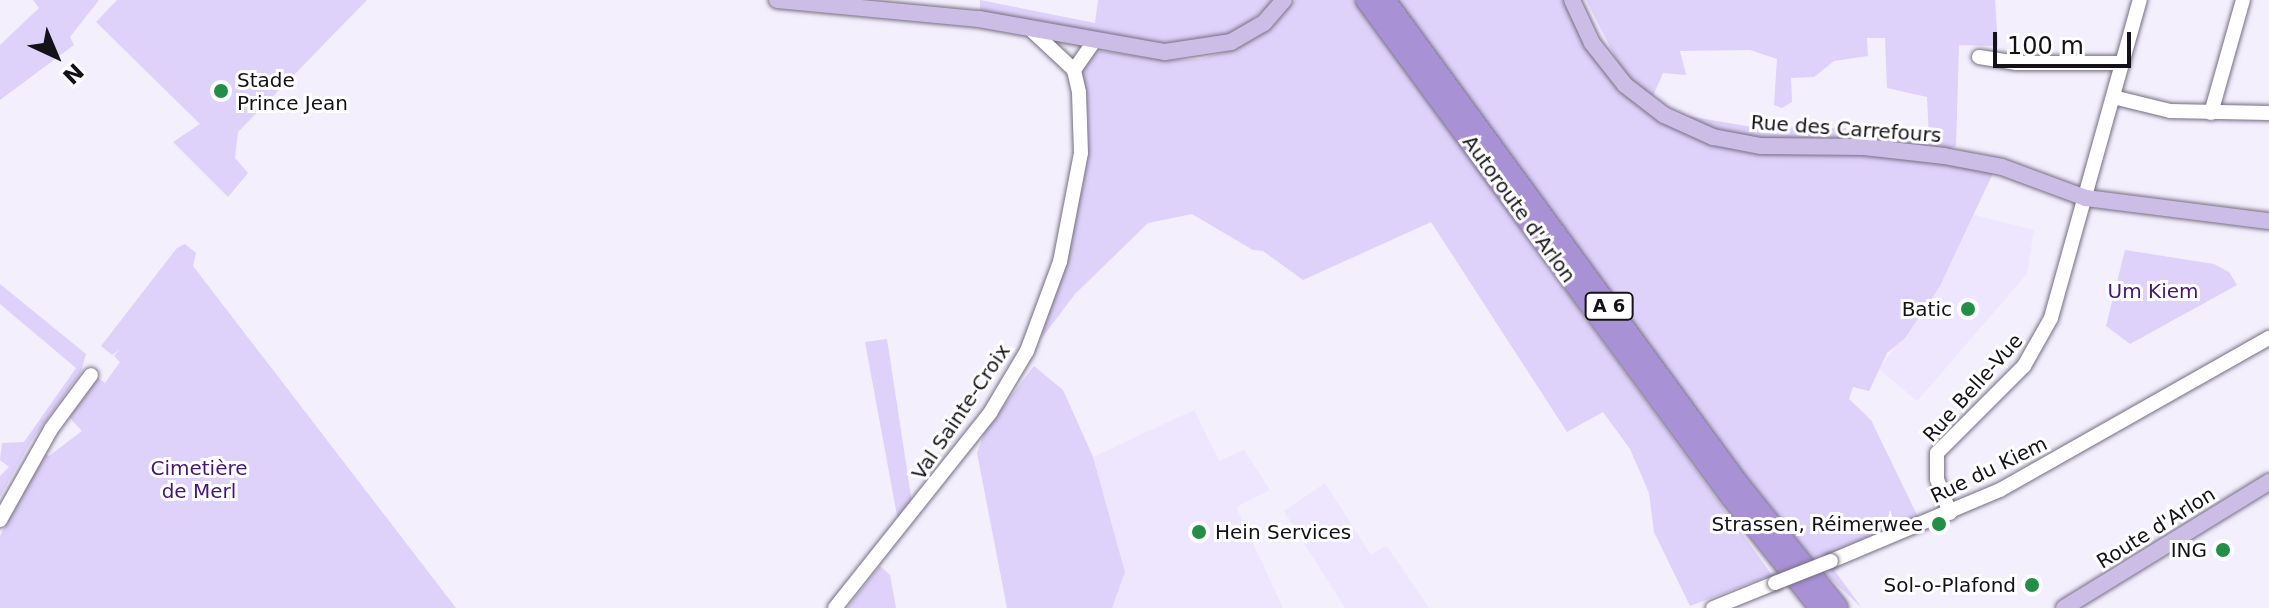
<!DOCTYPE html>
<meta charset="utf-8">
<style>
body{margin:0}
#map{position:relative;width:2269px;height:608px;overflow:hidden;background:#f3effd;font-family:"DejaVu Sans",sans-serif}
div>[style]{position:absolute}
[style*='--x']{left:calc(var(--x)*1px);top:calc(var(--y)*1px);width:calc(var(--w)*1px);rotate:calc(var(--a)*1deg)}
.built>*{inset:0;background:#ede6fe}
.green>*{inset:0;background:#ded1fa}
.roads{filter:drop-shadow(0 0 2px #756e82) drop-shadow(0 0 2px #756e82)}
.minor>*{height:14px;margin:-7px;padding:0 7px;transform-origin:7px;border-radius:7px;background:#fff}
.major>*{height:16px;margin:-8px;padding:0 8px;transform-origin:8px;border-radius:8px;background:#cbbde6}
.highway>*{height:20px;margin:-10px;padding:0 10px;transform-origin:10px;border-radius:10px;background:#a991d6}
.bridges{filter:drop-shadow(0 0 2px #756e82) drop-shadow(0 0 2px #756e82)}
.minor-bridge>*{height:14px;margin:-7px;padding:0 7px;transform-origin:7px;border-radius:7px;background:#fff}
.dots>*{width:22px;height:22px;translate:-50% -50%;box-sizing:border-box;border:4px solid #fff;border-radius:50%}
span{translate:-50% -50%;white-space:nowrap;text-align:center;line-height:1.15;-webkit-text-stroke:6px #fff;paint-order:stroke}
.shield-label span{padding:2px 6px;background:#fff;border:2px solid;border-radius:6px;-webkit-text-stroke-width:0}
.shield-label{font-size:18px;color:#141219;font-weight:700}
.poi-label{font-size:20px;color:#141219}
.left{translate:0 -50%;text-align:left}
.right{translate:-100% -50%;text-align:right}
.street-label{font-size:20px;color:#141219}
.park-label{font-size:20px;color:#451578}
.north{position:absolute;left:16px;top:16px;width:80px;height:80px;-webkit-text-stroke:6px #fff;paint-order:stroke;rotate:136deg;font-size:22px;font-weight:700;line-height:32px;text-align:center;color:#141219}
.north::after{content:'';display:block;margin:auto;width:28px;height:36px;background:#141219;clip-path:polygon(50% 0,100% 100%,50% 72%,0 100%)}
.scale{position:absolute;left:1993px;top:32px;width:138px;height:36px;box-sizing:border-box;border:4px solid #141219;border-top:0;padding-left:10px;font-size:24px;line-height:28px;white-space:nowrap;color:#141219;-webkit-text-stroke:6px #fff;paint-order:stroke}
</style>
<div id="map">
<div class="built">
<div style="clip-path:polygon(1974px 215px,2034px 230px,2027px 274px,1917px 401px,1879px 369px,1940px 286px)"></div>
<div style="clip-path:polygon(1194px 410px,1219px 461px,1244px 450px,1270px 490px,1236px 507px,1283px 608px,1112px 608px,1125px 572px,1093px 457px)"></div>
<div style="clip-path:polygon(1325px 483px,1371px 555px,1386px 545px,1429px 608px,1345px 608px,1284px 511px)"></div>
</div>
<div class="green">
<div style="clip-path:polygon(33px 0,99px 0,70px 37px,74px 45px,0 100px,0 45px,39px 8px)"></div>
<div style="clip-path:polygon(117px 0,367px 0,238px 132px,235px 158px,248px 173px,228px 197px,173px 142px,200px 124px,96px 22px)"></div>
<div style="clip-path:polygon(980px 0,1095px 23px,1098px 0,1276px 0,1232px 36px,1162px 47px,980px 11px)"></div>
<div style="clip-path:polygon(1295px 0,1354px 0,1780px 586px,1769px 576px,1690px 606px,1654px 532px,1649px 493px,1630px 449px,1603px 412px,1567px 432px,1431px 222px,1303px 280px,1263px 251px,1253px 250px,1192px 214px,1148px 223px,1075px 294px,1041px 339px,1083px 186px,1088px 116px,1081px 69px,1094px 53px,1102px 51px,1164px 60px,1200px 59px,1232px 50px,1272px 27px)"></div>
<div style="clip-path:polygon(1397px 0,1565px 0,1590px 53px,1675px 128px,1994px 171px,1940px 286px,1905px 338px,1887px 353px,1869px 391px,1853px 387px,1849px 399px,1871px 420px,1918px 517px,1824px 556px,1862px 608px,1822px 571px,1744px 474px)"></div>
<div style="clip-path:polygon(1586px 0,1995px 0,1998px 46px,1959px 45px,1956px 146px,1946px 151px,1855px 140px,1856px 129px,1929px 138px,1927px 97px,1887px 88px,1885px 38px,1867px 38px,1868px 56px,1834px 61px,1814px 77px,1791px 78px,1792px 102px,1782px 108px,1774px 105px,1777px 59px,1750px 50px,1680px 51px,1686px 75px,1663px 73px,1652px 98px,1623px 72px)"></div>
<div style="clip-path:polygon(1682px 115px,1752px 127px,1846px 128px,1844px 140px,1791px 142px,1718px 133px)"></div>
<div style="clip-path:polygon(185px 244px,196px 253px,193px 266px,456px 608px,0 608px,0 536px,44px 453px,49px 456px,82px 431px,69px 417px,98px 378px,105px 383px,120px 362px,114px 356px,119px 350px,112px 355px,101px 346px,177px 248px)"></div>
<div style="clip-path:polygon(2125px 250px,2214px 264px,2229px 272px,2237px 285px,2130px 344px,2106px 326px)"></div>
<div style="clip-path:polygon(0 284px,86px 354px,81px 372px,30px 443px,0 497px,0 476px,9px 467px,0 460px,2px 443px,24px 442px,76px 368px,0 304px)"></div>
<div style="clip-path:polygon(887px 339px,912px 503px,898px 521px,865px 342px)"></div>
<div style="clip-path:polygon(1034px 366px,1063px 390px,1093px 457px,1125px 572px,1112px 608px,1007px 608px,977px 453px,986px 429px)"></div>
<div style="clip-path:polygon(880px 566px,890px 575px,896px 608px,847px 608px)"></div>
</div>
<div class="roads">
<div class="minor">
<div style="--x:1979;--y:57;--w:37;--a:9"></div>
<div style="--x:2016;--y:63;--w:107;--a:0"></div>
<div style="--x:1074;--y:70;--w:37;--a:-55"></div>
<div style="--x:2113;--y:97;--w:59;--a:13.8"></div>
<div style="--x:2170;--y:111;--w:99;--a:1.2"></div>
<div style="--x:2211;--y:113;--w:117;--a:-74.2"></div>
<div style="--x:1950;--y:513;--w:36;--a:-111"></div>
<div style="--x:1937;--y:479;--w:26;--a:-90"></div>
<div style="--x:1937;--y:453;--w:123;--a:-45"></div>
<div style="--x:2024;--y:366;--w:55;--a:-60.6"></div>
<div style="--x:2051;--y:318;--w:330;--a:-74.4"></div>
<div style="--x:0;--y:520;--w:104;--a:-60.7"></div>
<div style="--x:51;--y:429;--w:67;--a:-53.5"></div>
<div style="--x:1831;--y:561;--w:183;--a:-22.8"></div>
<div style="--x:2000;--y:490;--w:309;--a:-29.5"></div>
<div style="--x:835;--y:608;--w:249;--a:-51.5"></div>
<div style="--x:990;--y:413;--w:72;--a:-59.2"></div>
<div style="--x:1027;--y:351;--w:95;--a:-69.7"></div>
<div style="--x:1060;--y:262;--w:111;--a:-79.1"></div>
<div style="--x:1081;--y:153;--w:61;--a:-91.9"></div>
<div style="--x:1079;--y:92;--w:23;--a:-103"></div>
<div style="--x:1074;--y:70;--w:63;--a:-136.9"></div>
<div style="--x:1713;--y:608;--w:67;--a:-22"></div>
</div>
<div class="major">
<div style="--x:777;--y:0;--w:203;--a:5.4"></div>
<div style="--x:979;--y:19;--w:189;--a:10.1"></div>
<div style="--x:1165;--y:52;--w:67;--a:-8.6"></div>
<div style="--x:1231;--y:42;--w:38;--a:-30"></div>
<div style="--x:1264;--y:23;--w:30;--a:-49"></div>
<div style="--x:1572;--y:0;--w:47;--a:65.1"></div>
<div style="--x:1592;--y:43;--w:53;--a:51.8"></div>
<div style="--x:1625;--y:85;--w:49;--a:37.6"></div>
<div style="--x:1664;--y:115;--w:54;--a:24.2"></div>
<div style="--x:1713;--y:137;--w:49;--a:10.6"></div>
<div style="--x:1761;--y:146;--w:103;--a:0.6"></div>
<div style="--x:1864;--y:147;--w:81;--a:6.4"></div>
<div style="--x:1944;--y:156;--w:59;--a:10.7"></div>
<div style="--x:2002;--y:167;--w:90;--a:20.3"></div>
<div style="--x:2086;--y:198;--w:184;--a:7.2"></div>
<div style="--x:2064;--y:608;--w:241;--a:-31.6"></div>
</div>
<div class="highway">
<div style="--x:1366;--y:0;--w:617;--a:53.71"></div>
<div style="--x:1731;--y:497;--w:142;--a:51.3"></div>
<div style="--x:1385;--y:0;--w:597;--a:53.86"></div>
<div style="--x:1737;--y:482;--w:161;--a:51.3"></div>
</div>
</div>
<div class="bridges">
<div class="minor-bridge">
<div style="--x:1775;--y:583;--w:60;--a:-21.4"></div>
</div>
</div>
<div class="dots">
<div style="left:221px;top:91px;background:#228e46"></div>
<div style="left:1968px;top:309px;background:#228e46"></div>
<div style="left:1939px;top:524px;background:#228e46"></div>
<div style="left:1199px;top:532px;background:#228e46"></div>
<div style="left:2223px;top:550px;background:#228e46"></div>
<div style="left:2032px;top:585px;background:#228e46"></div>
</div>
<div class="shield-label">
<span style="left:1609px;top:306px">A 6</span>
</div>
<div class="poi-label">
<span class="left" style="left:237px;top:92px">Stade<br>Prince Jean</span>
<span class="right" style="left:1952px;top:309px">Batic</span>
<span class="right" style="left:1923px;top:524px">Strassen, Réimerwee</span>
<span class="left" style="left:1215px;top:532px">Hein Services</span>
<span class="right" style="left:2207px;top:550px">ING</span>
<span class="right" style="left:2016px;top:585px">Sol-o-Plafond</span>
</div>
<div class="street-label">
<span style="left:1846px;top:129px;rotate:4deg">Rue des Carrefours</span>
<span style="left:1519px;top:209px;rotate:54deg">Autoroute d'Arlon</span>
<span style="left:1973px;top:388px;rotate:-48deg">Rue Belle-Vue</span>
<span style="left:961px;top:412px;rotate:-56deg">Val Sainte-Croix</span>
<span style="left:1989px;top:470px;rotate:-26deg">Rue du Kiem</span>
<span style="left:2156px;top:528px;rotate:-32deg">Route d'Arlon</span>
</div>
<div class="park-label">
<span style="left:2153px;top:291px">Um Kiem</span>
<span style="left:199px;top:480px">Cimetière<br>de Merl</span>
</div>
<div class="north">N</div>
<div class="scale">100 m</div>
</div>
